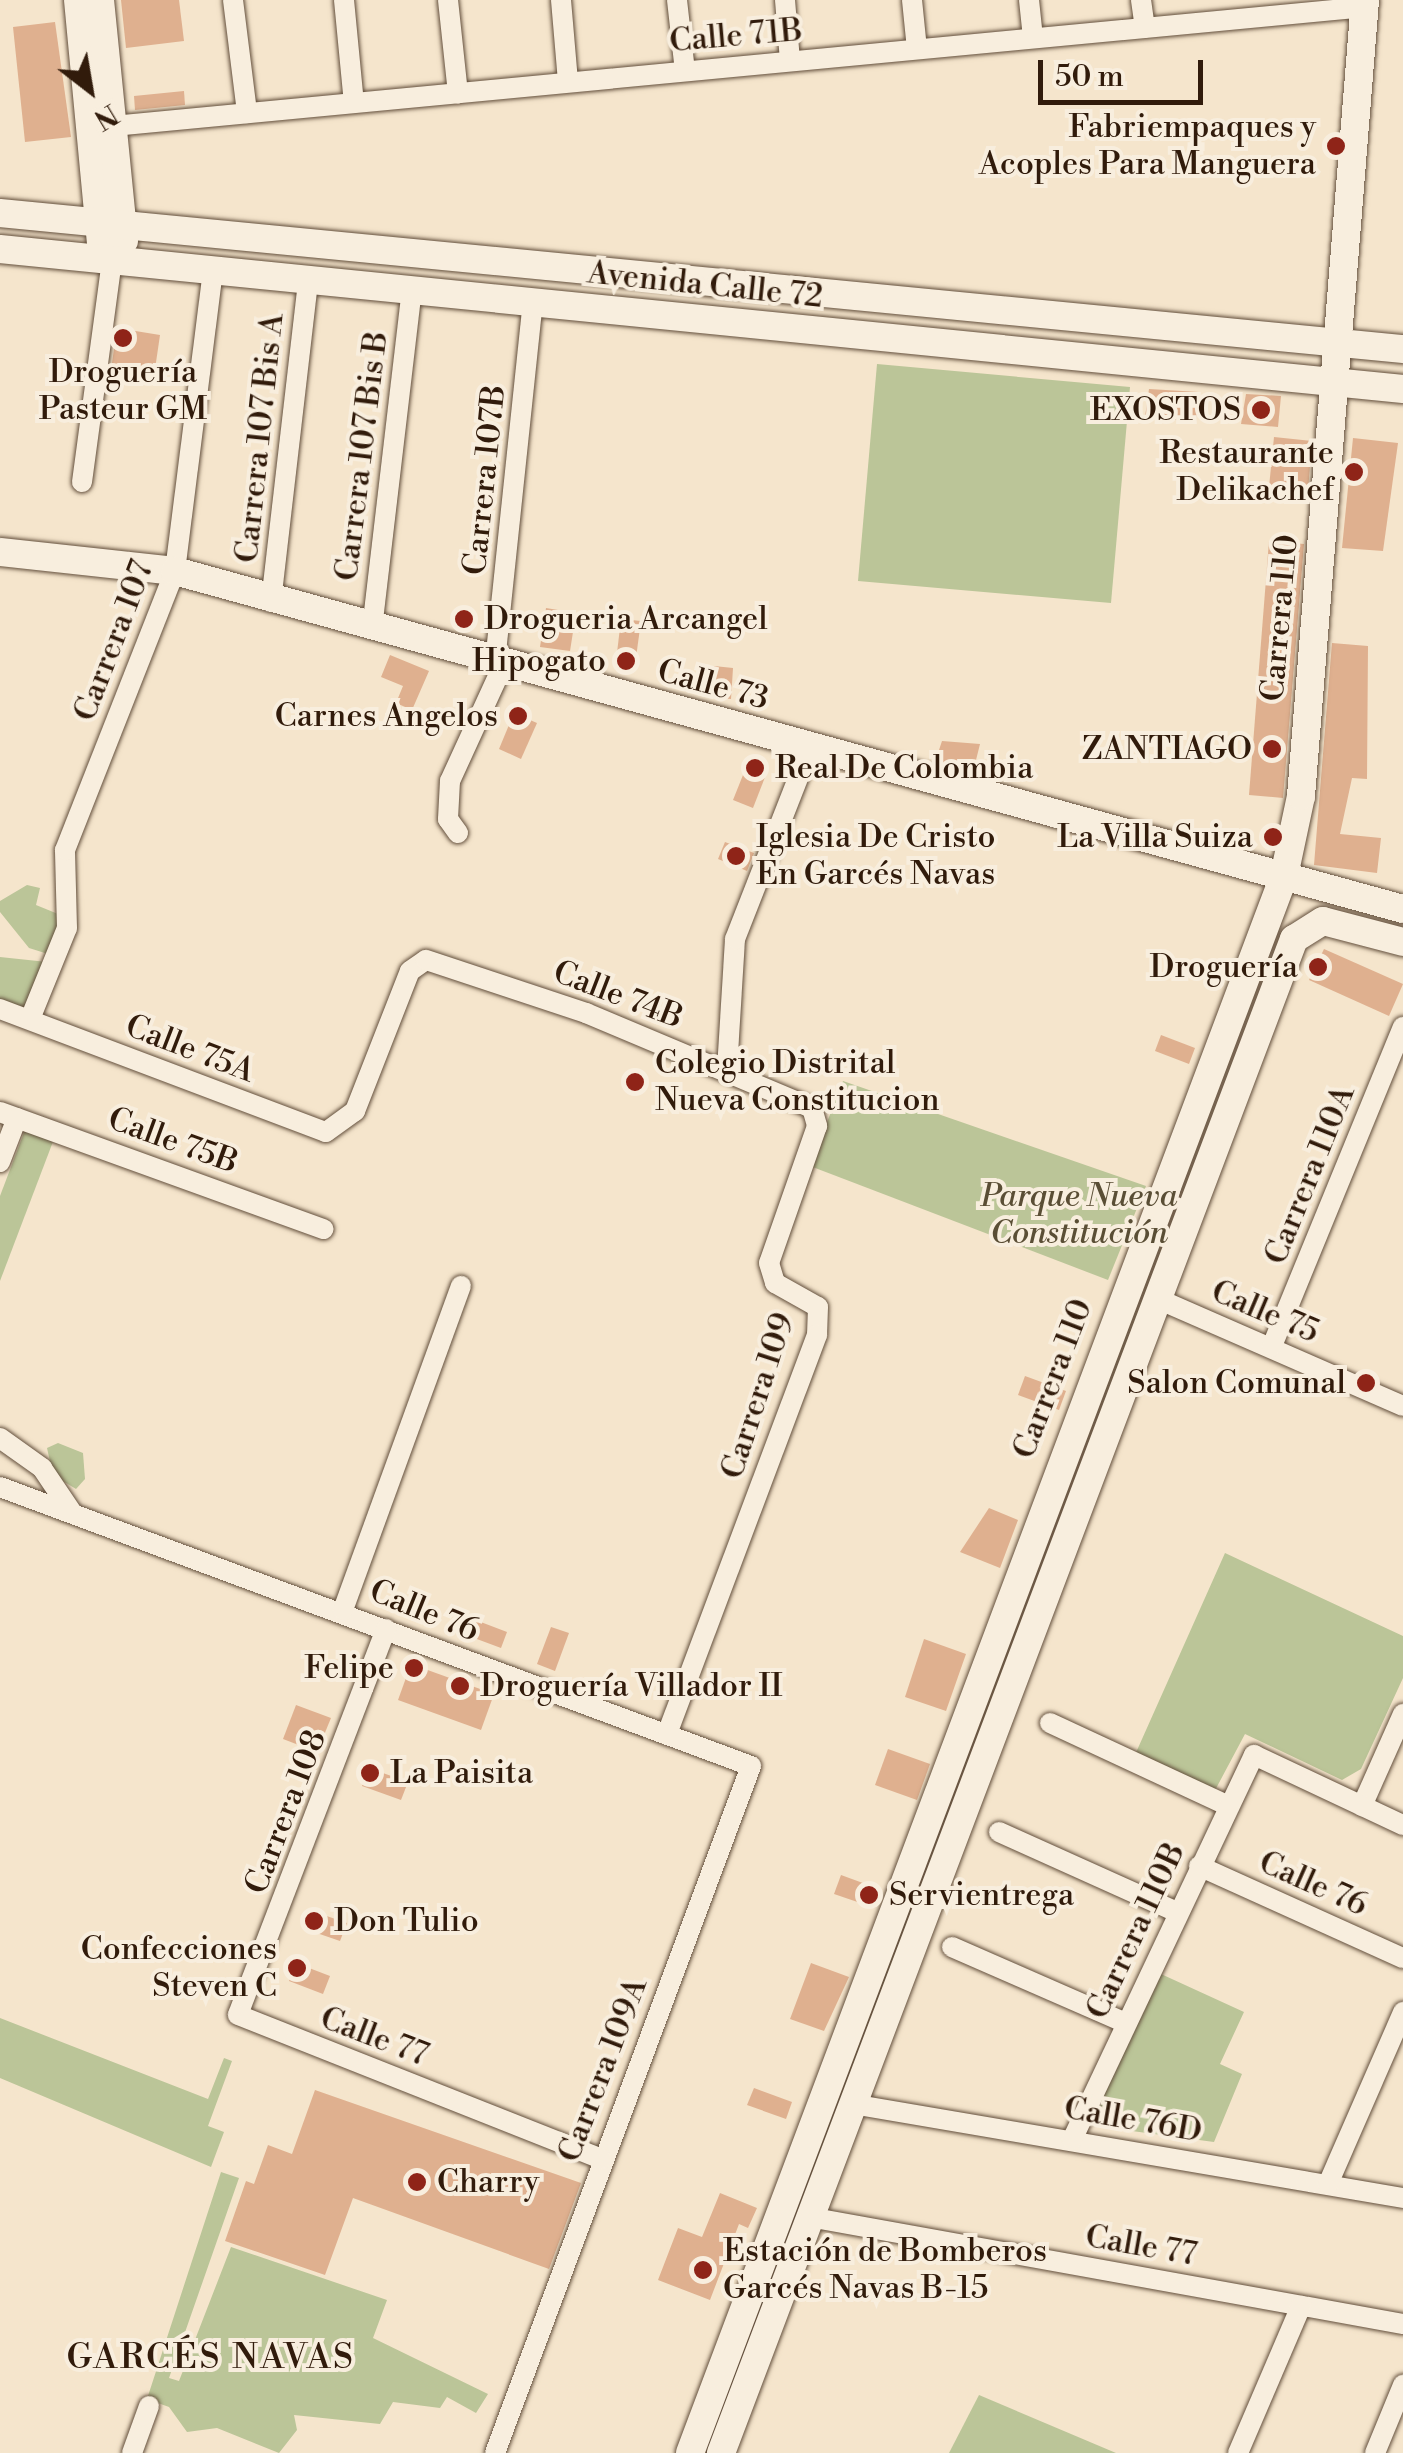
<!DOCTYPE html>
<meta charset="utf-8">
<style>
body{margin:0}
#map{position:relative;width:1403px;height:2453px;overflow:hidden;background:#f5e5cc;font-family:"Libre Bodoni",serif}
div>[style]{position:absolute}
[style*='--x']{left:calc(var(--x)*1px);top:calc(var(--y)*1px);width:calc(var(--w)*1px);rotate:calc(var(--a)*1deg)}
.green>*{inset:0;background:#bbc598}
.building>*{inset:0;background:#dfb08f}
.roads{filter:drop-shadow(0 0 2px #624e3b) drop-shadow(0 0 2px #624e3b)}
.street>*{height:20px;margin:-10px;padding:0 10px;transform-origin:10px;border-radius:10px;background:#f8eede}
.secondary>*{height:28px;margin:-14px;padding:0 14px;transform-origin:14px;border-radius:14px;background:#f8eede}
.dots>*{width:28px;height:28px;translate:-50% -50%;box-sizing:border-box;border:5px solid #f8eede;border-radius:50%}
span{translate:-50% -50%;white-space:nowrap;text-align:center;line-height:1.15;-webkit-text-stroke:8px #f8eede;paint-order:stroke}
.street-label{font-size:32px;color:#311b0b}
.poi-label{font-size:32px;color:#311b0b}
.right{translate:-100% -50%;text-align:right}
.left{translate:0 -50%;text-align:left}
.park-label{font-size:32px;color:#5a4e35;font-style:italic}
.neighbourhood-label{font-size:35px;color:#311b0b;letter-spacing:2.5px}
.north{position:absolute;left:40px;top:40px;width:100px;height:100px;-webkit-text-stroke:8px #f8eede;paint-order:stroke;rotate:149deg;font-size:28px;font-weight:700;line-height:40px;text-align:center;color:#311b0b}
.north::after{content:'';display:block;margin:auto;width:35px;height:45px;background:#311b0b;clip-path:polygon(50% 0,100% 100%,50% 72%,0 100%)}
.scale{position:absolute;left:1038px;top:60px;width:165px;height:45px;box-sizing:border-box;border:5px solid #311b0b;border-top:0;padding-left:12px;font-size:30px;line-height:35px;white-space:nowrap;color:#311b0b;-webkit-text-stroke:8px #f8eede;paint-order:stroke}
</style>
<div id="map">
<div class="green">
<div style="clip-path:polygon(877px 364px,1130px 387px,1111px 603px,858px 581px)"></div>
<div style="clip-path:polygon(27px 885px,40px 888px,36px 905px,63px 916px,48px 954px,29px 948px,0 912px,0 901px)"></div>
<div style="clip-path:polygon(0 957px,47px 962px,25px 1009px,0 1000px)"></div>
<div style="clip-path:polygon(843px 1081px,1146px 1186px,1108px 1280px,810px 1166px)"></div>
<div style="clip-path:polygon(25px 1130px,54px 1139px,0 1281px,0 1196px)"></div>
<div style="clip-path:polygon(58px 1443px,83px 1453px,85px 1479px,76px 1489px,53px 1475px,47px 1448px)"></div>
<div style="clip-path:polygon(1225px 1553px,1403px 1636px,1403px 1678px,1361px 1769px,1342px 1780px,1245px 1734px,1212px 1796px,1134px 1757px)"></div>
<div style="clip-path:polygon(1161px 1974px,1244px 2012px,1220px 2064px,1242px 2074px,1214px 2142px,1102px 2127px,1096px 2110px)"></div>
<div style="clip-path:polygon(0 2018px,208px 2099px,224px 2058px,232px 2061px,208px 2126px,224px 2132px,211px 2167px,0 2078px)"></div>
<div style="clip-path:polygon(221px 2172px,239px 2178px,169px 2378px,179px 2381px,231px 2247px,387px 2300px,373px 2338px,488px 2394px,476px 2413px,447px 2397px,440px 2408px,393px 2402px,380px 2424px,294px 2415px,297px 2430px,279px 2453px,217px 2428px,187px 2432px,169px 2407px,147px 2399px)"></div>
<div style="clip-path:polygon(979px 2395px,1116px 2453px,949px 2453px)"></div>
</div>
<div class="building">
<div style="clip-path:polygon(121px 0,179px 0,184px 41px,126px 48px)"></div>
<div style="clip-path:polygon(55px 22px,71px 137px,25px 142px,13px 27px)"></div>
<div style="clip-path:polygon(184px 91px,185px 105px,135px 110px,134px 96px)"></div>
<div style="clip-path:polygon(117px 328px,160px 335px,154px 376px,111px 370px)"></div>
<div style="clip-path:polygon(1149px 389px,1199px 392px,1196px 422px,1145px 417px)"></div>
<div style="clip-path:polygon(1246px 394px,1281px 396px,1278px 427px,1241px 424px)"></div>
<div style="clip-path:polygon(1274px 437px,1312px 441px,1308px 491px,1269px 487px)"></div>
<div style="clip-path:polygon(1353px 438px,1398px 443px,1383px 551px,1342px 548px)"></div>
<div style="clip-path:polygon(1269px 541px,1304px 544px,1283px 798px,1249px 795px)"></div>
<div style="clip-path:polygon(546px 608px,576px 613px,570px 651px,540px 647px)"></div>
<div style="clip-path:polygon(621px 619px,641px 621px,634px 672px,615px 670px)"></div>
<div style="clip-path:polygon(1332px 643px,1368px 646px,1367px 779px,1352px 778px,1340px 834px,1381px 838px,1377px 873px,1314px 865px)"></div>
<div style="clip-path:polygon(390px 655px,429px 671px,412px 710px,396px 703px,403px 686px,381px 677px)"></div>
<div style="clip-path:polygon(714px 666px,733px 668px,731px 699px,711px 697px)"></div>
<div style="clip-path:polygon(514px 713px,537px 723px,521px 759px,499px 749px)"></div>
<div style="clip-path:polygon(942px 741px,980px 744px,973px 772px,935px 762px)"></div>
<div style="clip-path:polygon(747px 765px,767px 772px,753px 808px,733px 800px)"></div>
<div style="clip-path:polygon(725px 842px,754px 853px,747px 871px,718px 859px)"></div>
<div style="clip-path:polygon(1324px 949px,1403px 984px,1389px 1016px,1309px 980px)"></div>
<div style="clip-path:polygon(1161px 1035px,1195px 1048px,1189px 1064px,1155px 1051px)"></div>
<div style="clip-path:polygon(1025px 1376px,1066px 1391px,1059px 1410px,1018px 1395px)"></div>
<div style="clip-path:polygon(989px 1508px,1018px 1520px,1000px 1568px,960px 1552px)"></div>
<div style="clip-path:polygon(465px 1616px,507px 1632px,501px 1648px,458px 1632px)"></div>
<div style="clip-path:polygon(551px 1627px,569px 1633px,555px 1671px,537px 1664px)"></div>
<div style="clip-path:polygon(924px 1639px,966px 1654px,946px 1711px,905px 1697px)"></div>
<div style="clip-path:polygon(411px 1664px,494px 1694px,481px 1730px,398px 1700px)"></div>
<div style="clip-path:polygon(296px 1705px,331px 1718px,317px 1752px,283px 1739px)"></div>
<div style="clip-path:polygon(888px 1749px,930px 1764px,917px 1800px,875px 1785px)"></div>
<div style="clip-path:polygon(369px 1768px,408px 1782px,401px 1800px,362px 1786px)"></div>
<div style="clip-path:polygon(841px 1875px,882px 1890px,875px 1908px,834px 1894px)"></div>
<div style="clip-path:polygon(315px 1912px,347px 1923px,340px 1941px,308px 1930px)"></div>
<div style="clip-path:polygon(296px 1963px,330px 1976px,323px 1994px,289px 1981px)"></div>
<div style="clip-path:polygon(811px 1963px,849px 1977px,824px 2031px,790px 2019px)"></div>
<div style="clip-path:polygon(754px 2088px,792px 2102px,786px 2119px,747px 2105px)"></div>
<div style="clip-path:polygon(315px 2090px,581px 2183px,549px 2269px,353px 2198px,325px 2275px,225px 2241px,246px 2181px,254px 2184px,268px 2145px,292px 2154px)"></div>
<div style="clip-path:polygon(720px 2193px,757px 2208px,748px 2228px,739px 2224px,710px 2300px,658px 2280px,678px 2228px,702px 2237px)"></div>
</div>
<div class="roads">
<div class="street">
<div style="--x:233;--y:0;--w:114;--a:82.9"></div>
<div style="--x:344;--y:0;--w:103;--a:84.5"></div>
<div style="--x:448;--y:0;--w:94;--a:83.9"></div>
<div style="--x:561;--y:0;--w:82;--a:85.1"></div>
<div style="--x:677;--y:0;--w:71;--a:83.6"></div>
<div style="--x:785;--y:0;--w:61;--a:85.3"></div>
<div style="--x:912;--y:0;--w:49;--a:84.2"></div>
<div style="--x:1029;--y:0;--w:38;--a:84"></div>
<div style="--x:1141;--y:0;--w:28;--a:82"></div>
<div style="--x:113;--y:126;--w:1258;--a:-5.43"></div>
<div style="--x:82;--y:482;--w:223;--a:-82.3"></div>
<div style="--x:271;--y:602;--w:324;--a:-83.4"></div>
<div style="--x:372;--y:629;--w:340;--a:-83.3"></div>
<div style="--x:495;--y:662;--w:361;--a:-84"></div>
<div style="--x:458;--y:833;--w:17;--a:-126"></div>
<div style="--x:448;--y:819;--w:38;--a:-87"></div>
<div style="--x:450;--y:781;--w:128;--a:-65.4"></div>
<div style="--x:0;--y:1009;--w:348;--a:20.7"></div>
<div style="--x:326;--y:1132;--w:36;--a:-36"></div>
<div style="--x:355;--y:1111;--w:150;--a:-68.6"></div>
<div style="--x:410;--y:971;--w:19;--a:-35"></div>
<div style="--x:426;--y:960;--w:169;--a:18.3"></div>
<div style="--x:586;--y:1013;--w:245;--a:22.8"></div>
<div style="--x:812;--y:1108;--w:19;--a:74"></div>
<div style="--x:817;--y:1126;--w:145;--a:109.3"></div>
<div style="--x:769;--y:1263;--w:21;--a:73"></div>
<div style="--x:775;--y:1283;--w:49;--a:29.2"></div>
<div style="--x:818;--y:1307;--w:28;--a:92"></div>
<div style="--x:817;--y:1335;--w:427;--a:110.6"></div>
<div style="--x:30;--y:1019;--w:98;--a:-67.9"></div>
<div style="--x:67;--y:928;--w:78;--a:-91.5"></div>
<div style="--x:65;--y:850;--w:300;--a:-68.5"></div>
<div style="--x:175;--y:571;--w:302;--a:-82.8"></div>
<div style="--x:727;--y:1070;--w:131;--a:-86.5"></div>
<div style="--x:735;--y:939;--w:205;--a:-68.6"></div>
<div style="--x:0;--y:1112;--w:344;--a:19.9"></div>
<div style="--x:0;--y:1162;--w:47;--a:-68.9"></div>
<div style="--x:1158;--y:1299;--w:267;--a:23.6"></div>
<div style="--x:1272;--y:1346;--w:345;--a:-67.7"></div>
<div style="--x:0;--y:1438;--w:52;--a:35.5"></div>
<div style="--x:42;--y:1468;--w:55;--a:56"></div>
<div style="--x:0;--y:1487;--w:801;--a:20.38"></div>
<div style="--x:751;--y:1766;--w:733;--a:110.44"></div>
<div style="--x:343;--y:1610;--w:345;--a:-70"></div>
<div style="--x:386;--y:1629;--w:413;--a:111"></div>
<div style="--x:238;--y:2015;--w:391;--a:21.6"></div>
<div style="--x:1050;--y:1723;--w:195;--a:24.9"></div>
<div style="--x:1362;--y:1806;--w:101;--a:-66"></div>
<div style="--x:999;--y:1832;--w:195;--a:24.2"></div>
<div style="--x:1199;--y:1866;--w:224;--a:24.3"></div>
<div style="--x:952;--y:1947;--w:190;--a:23.6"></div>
<div style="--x:852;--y:2104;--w:559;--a:9.68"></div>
<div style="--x:1072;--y:2140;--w:426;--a:-64.7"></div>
<div style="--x:1254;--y:1755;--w:165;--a:25.2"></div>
<div style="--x:1328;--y:2184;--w:188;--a:-66.4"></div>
<div style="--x:809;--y:2217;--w:604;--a:10.21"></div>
<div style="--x:132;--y:2453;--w:50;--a:-70.1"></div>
<div style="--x:1238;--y:2453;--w:160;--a:-66.8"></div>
<div style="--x:1375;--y:2453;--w:74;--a:-67.6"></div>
</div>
<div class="secondary">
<div style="--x:78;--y:0;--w:243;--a:84.6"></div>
<div style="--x:100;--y:0;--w:242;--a:84.3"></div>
<div style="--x:0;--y:213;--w:1410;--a:5.54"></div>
<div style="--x:0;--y:249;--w:1410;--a:5.7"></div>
<div style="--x:0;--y:552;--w:176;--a:6.2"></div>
<div style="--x:175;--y:571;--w:1274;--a:15.39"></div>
<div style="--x:690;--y:2453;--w:1685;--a:-69.36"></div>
<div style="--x:1284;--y:876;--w:82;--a:-78"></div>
<div style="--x:1301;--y:796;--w:799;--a:-85.4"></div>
<div style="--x:721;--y:2453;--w:1619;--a:-69.27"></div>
<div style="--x:1294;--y:939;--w:34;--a:-32"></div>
<div style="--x:1323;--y:921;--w:83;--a:14.7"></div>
</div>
</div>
<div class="dots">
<div style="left:1336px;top:146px;background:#8f2418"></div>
<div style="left:123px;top:338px;background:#8f2418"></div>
<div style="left:1261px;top:410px;background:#8f2418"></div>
<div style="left:1354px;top:472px;background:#8f2418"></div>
<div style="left:464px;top:619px;background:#8f2418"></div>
<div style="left:626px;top:661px;background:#8f2418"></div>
<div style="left:518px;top:716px;background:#8f2418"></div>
<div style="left:1272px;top:749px;background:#8f2418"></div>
<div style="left:755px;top:768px;background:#8f2418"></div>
<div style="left:1273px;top:837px;background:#8f2418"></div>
<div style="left:736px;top:856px;background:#8f2418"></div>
<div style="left:1318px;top:967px;background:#8f2418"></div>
<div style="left:635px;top:1082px;background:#8f2418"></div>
<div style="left:1366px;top:1383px;background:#8f2418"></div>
<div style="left:414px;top:1668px;background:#8f2418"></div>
<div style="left:460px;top:1686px;background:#8f2418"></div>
<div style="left:370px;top:1773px;background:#8f2418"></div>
<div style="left:869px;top:1895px;background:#8f2418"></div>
<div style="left:314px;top:1921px;background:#8f2418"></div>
<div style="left:297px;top:1968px;background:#8f2418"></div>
<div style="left:417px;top:2182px;background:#8f2418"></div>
<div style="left:703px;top:2270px;background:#8f2418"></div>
</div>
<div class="street-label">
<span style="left:736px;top:36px;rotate:-5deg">Calle 71B</span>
<span style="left:705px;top:285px;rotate:6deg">Avenida Calle 72</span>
<span style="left:260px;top:438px;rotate:-84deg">Carrera 107 Bis A</span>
<span style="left:362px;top:456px;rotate:-83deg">Carrera 107 Bis B</span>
<span style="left:485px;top:480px;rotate:-84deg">Carrera 107B</span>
<span style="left:1280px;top:618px;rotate:-85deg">Carrera 110</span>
<span style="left:114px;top:641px;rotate:-69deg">Carrera 107</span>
<span style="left:713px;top:685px;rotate:15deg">Calle 73</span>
<span style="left:618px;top:995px;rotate:21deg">Calle 74B</span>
<span style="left:190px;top:1049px;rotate:21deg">Calle 75A</span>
<span style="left:173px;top:1141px;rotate:20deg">Calle 75B</span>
<span style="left:1310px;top:1175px;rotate:-68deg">Carrera 110A</span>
<span style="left:1265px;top:1312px;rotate:23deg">Calle 75</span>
<span style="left:1053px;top:1379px;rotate:-69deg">Carrera 110</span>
<span style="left:758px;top:1396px;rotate:-72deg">Carrera 109</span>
<span style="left:424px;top:1611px;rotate:22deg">Calle 76</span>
<span style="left:286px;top:1812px;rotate:-69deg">Carrera 108</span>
<span style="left:1313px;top:1884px;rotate:24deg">Calle 76</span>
<span style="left:1136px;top:1931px;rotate:-65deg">Carrera 110B</span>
<span style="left:374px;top:2037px;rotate:21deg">Calle 77</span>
<span style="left:603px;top:2070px;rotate:-69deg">Carrera 109A</span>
<span style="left:1133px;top:2120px;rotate:10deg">Calle 76D</span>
<span style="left:1141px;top:2246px;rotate:10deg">Calle 77</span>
</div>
<div class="poi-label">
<span class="right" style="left:1316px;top:146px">Fabriempaques y<br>Acoples Para Manguera</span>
<span style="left:123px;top:391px">Droguería<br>Pasteur GM</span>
<span class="right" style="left:1241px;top:410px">EXOSTOS</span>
<span class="right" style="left:1334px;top:472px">Restaurante<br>Delikachef</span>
<span class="left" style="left:484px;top:619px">Drogueria Arcangel</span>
<span class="right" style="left:606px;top:661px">Hipogato</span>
<span class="right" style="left:498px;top:716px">Carnes Angelos</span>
<span class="right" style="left:1252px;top:749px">ZANTIAGO</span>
<span class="left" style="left:775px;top:768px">Real De Colombia</span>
<span class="right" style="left:1253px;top:837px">La Villa Suiza</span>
<span class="left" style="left:756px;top:856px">Iglesia De Cristo<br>En Garcés Navas</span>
<span class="right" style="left:1298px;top:967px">Droguería</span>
<span class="left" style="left:655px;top:1082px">Colegio Distrital<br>Nueva Constitucion</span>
<span class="right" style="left:1346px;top:1383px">Salon Comunal</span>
<span class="right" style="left:394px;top:1668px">Felipe</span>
<span class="left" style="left:480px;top:1686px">Droguería Villador II</span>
<span class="left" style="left:390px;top:1773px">La Paisita</span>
<span class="left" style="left:889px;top:1895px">Servientrega</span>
<span class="left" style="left:334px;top:1921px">Don Tulio</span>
<span class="right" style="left:277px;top:1968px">Confecciones<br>Steven C</span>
<span class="left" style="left:437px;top:2182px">Charry</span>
<span class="left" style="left:723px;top:2270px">Estación de Bomberos<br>Garcés Navas B-15</span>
</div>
<div class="park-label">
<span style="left:1079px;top:1215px">Parque Nueva<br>Constitución</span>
</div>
<div class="neighbourhood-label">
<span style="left:211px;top:2358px">GARCÉS NAVAS</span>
</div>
<div class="north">N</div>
<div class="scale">50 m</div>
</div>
